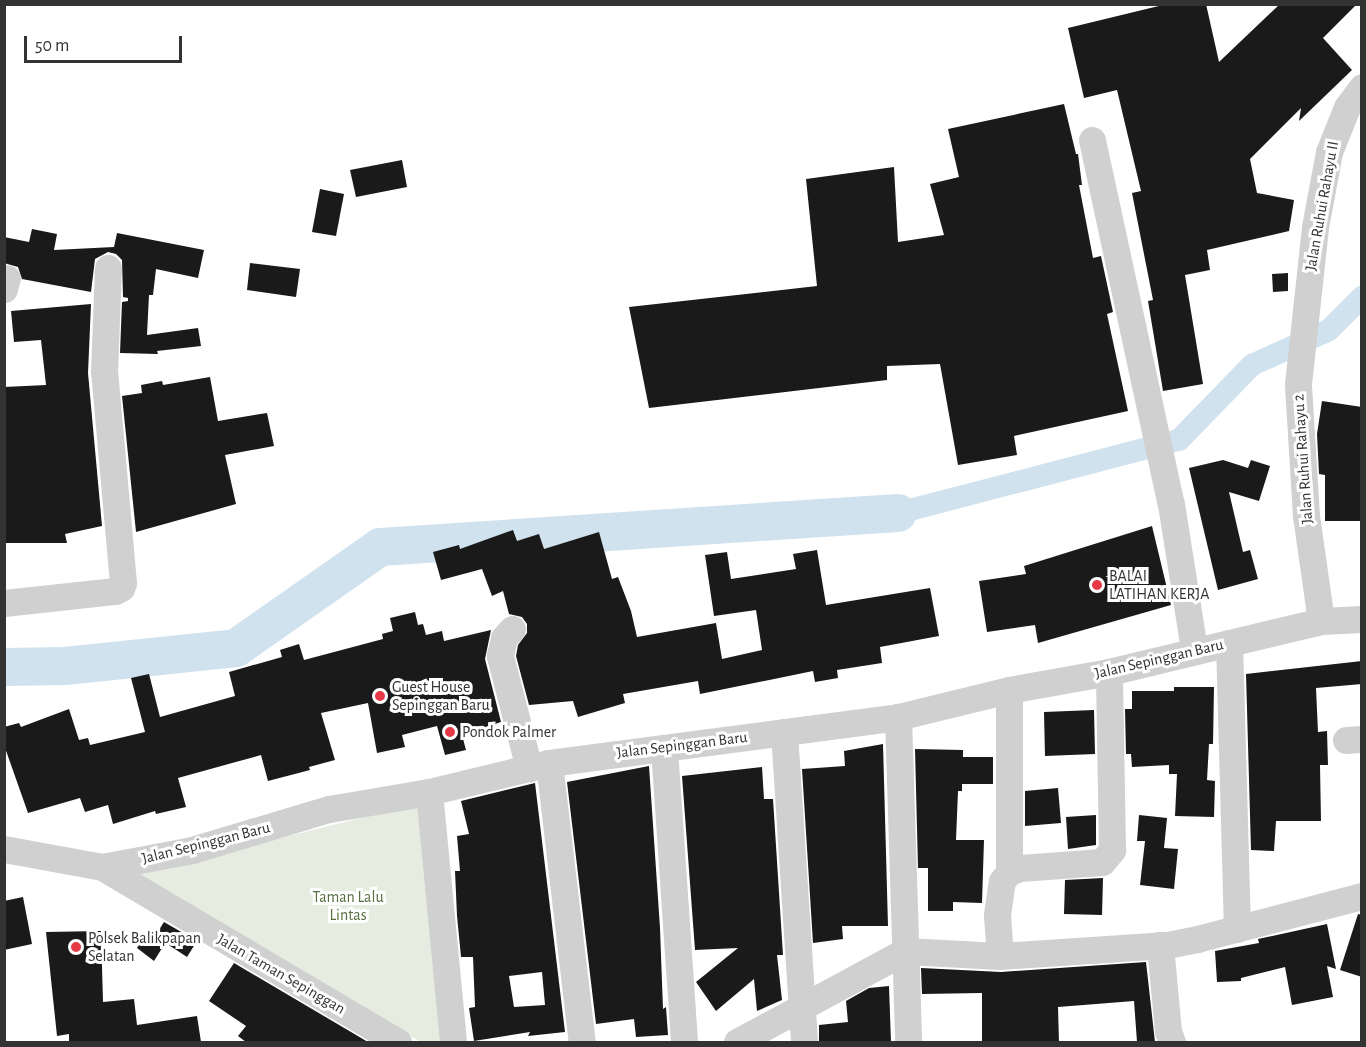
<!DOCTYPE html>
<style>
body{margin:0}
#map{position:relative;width:1366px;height:1047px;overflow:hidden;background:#fff;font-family:"Alegreya Sans",sans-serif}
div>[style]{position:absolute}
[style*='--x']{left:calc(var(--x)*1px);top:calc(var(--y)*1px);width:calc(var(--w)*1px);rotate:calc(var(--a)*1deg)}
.green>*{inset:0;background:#e6ecdf}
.canal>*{height:22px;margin:-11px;padding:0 11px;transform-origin:11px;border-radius:11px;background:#cfe2ee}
.river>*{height:38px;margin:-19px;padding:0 19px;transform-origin:19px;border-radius:19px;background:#cfe2ee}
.building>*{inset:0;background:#1a1a1a}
.minor>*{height:27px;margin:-13.5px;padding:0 13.5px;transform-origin:13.5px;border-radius:13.5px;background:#d0d0d0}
.dots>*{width:16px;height:16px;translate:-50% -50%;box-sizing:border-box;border:3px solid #fff;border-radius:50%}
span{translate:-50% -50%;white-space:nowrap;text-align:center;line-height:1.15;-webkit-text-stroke:6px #fff;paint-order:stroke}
.street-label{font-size:16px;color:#333}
.poi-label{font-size:16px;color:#333}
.left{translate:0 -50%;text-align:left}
.park-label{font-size:16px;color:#56703f}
.frame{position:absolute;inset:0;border:6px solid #333;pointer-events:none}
.scale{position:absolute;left:24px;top:36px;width:158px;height:27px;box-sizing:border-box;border:3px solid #333;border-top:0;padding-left:8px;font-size:18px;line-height:21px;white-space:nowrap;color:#333;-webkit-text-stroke:4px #fff;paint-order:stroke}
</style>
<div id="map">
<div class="green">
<div style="clip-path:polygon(420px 803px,442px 1042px,421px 1042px,134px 875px)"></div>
</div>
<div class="canal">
<div style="--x:898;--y:513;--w:290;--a:-14.6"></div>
<div style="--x:1179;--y:440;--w:105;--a:-45.8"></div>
<div style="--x:1252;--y:365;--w:85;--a:-24.4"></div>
<div style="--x:1329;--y:330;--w:47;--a:-45"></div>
</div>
<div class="river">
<div style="--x:4;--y:667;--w:61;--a:-0.9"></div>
<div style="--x:65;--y:666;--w:172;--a:-6"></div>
<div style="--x:236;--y:648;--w:176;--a:-35"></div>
<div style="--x:380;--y:547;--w:519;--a:-3.76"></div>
</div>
<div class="building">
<div style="clip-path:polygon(1167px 4px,1206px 4px,1219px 62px,1280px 4px,1357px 4px,1323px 38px,1352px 70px,1299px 121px,1301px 108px,1250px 159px,1257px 193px,1294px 200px,1289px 231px,1207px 250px,1210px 270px,1185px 275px,1203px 384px,1163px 391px,1148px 301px,1153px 300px,1132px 193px,1141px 191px,1117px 90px,1084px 98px,1068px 28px)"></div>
<div style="clip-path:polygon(1064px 104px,1076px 154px,1078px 154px,1082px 185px,1079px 185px,1093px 258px,1101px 256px,1113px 312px,1107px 314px,1128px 411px,1014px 436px,1017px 455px,958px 465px,940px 364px,887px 366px,887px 380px,649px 408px,629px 307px,817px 286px,806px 179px,894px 167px,898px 242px,944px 235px,930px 184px,959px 177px,948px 129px)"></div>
<div style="clip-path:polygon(402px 160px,407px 187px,356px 197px,350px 170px)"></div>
<div style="clip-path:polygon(320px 189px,344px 194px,336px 236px,312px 232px)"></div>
<div style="clip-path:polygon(32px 229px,57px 234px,54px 250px,114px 247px,117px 233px,204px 250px,198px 278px,156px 269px,153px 295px,149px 295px,147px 335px,198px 328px,201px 346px,157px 351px,158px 354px,120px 353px,122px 302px,128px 301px,128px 298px,123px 297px,122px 260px,116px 254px,108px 252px,95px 259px,91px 292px,22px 279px,18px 267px,4px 263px,4px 237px,29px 242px)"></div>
<div style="clip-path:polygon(250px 263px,300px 269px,296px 297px,247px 290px)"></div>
<div style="clip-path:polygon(1288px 273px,1288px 291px,1273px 292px,1272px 274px)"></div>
<div style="clip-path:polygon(91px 304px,88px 373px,102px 526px,65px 534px,67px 543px,4px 543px,4px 387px,46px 385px,41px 340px,14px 342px,11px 311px)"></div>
<div style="clip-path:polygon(210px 377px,218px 421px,267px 413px,274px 446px,225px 455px,236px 504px,136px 532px,122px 396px,142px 393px,141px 385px,162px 381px,163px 385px)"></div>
<div style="clip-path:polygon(1322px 401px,1362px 407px,1362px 521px,1325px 521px,1325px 475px,1319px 474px,1317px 434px)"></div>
<div style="clip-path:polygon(1223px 460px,1248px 468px,1251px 460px,1270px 466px,1259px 501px,1229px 492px,1243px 552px,1250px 550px,1258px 579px,1218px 590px,1189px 468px)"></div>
<div style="clip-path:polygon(1152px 526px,1171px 605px,1038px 643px,1035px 625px,987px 632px,979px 581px,1026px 574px,1024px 566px)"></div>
<div style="clip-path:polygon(513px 530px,517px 541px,539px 534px,544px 549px,599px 532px,612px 579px,618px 577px,631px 611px,637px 637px,716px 623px,722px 659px,762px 650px,756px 610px,714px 616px,705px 555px,727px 552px,731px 579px,796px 569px,793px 554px,817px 550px,826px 605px,930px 588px,939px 636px,880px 647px,882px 663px,837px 670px,838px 678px,815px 682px,813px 671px,700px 694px,698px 681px,623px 694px,625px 703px,578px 717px,573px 701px,529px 705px,516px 656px,518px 645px,527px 633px,527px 624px,522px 617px,509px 614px,503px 591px,492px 596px,482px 569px,441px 580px,433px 552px,459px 545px,460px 549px)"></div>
<div style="clip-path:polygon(415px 612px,418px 625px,423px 624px,426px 635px,442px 631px,444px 641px,491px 630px,485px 659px,501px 722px,462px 735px,466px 750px,445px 755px,437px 726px,402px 735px,405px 747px,377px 753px,368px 703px,321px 713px,335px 760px,309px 767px,310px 770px,268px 781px,261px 755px,178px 778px,186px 807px,156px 814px,155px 811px,113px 824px,108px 805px,85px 812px,80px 798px,28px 813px,4px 745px,4px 727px,19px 723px,21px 727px,69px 709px,79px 740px,88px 738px,90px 745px,145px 732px,131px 678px,149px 674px,160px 717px,235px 696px,229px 672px,282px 657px,280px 650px,299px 644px,304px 660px,383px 639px,382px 634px,393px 631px,390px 618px)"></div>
<div style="clip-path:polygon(1362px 661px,1362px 684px,1316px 688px,1318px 732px,1327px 731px,1328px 765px,1320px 765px,1321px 821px,1276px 821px,1274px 851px,1251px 850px,1246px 674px)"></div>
<div style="clip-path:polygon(1174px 687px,1214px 687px,1213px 744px,1209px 744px,1207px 780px,1215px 781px,1214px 817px,1175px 816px,1177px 774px,1169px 774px,1169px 765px,1132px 767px,1131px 754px,1126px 754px,1125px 709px,1132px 709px,1132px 691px,1174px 691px)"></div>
<div style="clip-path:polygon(1094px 710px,1095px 754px,1045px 756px,1044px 712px)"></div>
<div style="clip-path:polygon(883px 744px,888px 926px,842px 926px,843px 939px,813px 943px,802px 769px,845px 766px,844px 751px)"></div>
<div style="clip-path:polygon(915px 749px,963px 750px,963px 757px,993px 757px,993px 784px,962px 784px,962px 791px,958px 791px,956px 840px,984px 840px,982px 903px,953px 902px,953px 911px,928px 911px,928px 868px,918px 868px)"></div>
<div style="clip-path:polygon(649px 766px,660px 928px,663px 1009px,666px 1007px,668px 1035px,636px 1037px,634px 1019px,596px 1024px,567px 782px)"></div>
<div style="clip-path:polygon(762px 767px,764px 799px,773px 799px,783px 955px,777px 955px,782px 1000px,757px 1011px,754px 979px,716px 1011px,696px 982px,738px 948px,695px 950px,682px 776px)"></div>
<div style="clip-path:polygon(evenodd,535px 783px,565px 1032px,528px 1036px,530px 1032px,474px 1041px,469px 1008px,475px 1007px,473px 957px,461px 957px,457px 916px,455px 871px,460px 871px,457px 836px,469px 834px,461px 801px,535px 783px,542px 972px,545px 1005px,514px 1007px,509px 976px,542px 972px)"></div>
<div style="clip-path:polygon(1058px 788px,1061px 823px,1025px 826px,1025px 791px)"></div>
<div style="clip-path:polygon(1096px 815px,1096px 845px,1068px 849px,1066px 817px)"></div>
<div style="clip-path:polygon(1139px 815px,1167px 818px,1164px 848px,1178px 849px,1174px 889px,1140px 885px,1145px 841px,1137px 841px)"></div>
<div style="clip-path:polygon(1103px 878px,1102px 915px,1064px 914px,1065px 880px)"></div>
<div style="clip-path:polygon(23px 897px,32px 944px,4px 950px,4px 901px)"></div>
<div style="clip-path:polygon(1358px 914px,1362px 915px,1362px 977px,1340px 970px)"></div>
<div style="clip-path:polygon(164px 922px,197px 941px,187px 957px,155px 936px)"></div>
<div style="clip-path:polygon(1327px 924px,1336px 969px,1327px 966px,1333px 997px,1292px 1005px,1285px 967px,1241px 978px,1241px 981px,1217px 982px,1215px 951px,1259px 943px,1258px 939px)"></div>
<div style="clip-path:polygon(101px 931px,103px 1002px,134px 999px,137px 1025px,197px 1016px,201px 1042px,69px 1042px,69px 1034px,57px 1036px,46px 932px)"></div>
<div style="clip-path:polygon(147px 933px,164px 945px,154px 961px,137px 948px)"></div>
<div style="clip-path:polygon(1146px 962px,1155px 1042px,1137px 1042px,1134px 1001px,1058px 1007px,1059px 1042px,982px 1042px,982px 993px,922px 994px,921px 968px,1001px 972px)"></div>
<div style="clip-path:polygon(234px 963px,368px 1042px,246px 1042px,238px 1036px,246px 1026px,209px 1001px)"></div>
<div style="clip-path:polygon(889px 986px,891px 1042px,819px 1042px,819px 1025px,848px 1022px,846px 1001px,869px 988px)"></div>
</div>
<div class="minor">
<div style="--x:1092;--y:140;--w:372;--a:77.8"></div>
<div style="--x:1171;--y:504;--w:148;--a:81"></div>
<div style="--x:4;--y:289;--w:11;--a:-75"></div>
<div style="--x:4;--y:603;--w:112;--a:-6.2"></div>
<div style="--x:115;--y:591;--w:7;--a:-27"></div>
<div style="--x:121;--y:588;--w:5;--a:-68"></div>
<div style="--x:123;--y:583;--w:212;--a:-95.1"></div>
<div style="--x:104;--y:372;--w:104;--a:-87.8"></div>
<div style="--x:1321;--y:621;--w:106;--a:-98.1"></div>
<div style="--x:1306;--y:516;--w:132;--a:-93.5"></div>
<div style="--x:1298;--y:384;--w:158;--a:-83.8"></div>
<div style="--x:1315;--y:227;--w:76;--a:-79.4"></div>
<div style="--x:1329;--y:152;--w:48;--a:-68.2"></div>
<div style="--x:1347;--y:107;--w:25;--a:-53"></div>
<div style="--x:512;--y:629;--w:12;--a:132"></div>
<div style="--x:504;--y:638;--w:18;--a:103"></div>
<div style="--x:500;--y:656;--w:116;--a:75.5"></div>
<div style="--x:1229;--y:643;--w:286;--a:88.4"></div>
<div style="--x:1009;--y:690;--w:182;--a:90"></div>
<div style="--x:898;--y:717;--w:325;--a:88.2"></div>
<div style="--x:784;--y:732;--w:311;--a:86.3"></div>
<div style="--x:1346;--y:740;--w:16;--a:-4"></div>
<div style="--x:664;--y:748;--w:295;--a:86.1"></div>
<div style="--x:549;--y:763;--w:281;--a:83.3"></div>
<div style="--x:429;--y:792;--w:251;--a:84.5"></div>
<div style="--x:4;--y:849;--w:100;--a:10.4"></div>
<div style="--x:102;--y:867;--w:92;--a:-10.7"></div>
<div style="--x:192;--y:850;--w:143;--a:-16.7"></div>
<div style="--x:329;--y:809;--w:101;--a:-9.6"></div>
<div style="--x:429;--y:792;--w:123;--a:-13.6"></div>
<div style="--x:549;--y:763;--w:352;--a:-7.5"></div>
<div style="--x:898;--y:717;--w:114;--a:-13.7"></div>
<div style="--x:1009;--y:690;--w:102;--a:-10.2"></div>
<div style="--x:1109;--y:672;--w:218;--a:-13.5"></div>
<div style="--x:1321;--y:621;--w:41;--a:-2.8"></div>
<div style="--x:102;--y:867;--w:344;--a:30.6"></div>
<div style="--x:1160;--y:945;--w:86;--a:84.7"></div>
<div style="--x:1168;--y:1031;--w:12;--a:70"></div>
<div style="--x:1000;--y:956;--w:41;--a:-94.2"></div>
<div style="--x:997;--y:915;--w:34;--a:-82"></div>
<div style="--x:1002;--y:881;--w:11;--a:-52"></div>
<div style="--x:1009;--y:872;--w:12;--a:-20"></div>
<div style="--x:1020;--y:868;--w:82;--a:-4.2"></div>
<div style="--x:1102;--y:862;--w:16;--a:-50"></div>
<div style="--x:1112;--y:850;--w:178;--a:-91"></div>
<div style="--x:737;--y:1042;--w:191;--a:-28.4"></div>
<div style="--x:905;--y:951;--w:95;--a:3"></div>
<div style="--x:1000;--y:956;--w:167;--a:-3.8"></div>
<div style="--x:1167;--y:945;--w:31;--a:-11"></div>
<div style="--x:1197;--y:939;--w:171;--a:-14.6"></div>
</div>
<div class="dots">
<div style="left:1097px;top:585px;background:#e63946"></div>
<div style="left:380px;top:696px;background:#e63946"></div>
<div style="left:450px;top:732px;background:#e63946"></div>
<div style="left:76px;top:947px;background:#e63946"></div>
</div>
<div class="street-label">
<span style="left:1322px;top:206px;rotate:-80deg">Jalan Ruhui Rahayu II</span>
<span style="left:1303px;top:459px;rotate:-94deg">Jalan Ruhui Rahayu 2</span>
<span style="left:1159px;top:659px;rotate:-13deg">Jalan Sepinggan Baru</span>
<span style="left:682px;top:745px;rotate:-7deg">Jalan Sepinggan Baru</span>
<span style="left:206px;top:843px;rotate:-14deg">Jalan Sepinggan Baru</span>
<span style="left:281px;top:974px;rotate:30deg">Jalan Taman Sepinggan</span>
</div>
<div class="poi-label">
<span class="left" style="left:1109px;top:585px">BALAI<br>LATIHAN KERJA</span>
<span class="left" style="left:392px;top:696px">Guest House<br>Sepinggan Baru</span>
<span class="left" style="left:462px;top:732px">Pondok Palmer</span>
<span class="left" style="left:88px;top:947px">Polsek Balikpapan<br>Selatan</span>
</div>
<div class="park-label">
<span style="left:348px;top:906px">Taman Lalu<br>Lintas</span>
</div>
<div class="frame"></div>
<div class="scale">50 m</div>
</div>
